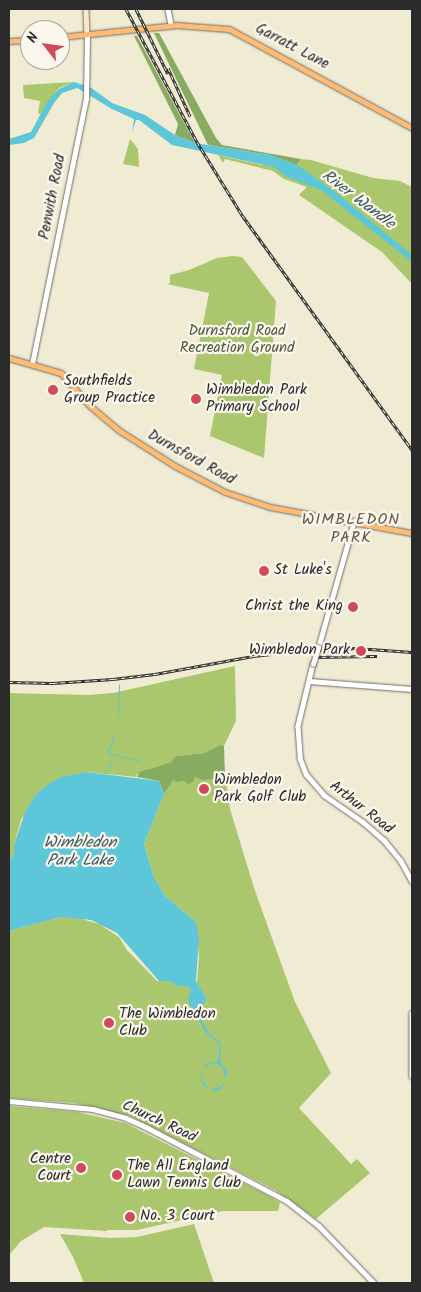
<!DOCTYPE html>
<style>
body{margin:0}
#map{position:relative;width:421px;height:1292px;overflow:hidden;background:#f0ebd3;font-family:Kalam,sans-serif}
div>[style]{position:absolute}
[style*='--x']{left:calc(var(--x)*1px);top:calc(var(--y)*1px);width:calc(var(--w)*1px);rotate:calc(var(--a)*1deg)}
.green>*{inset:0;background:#aac76e}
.forest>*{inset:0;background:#87ac61}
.water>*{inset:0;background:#5dc6d8}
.stream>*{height:1px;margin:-0.5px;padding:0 0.5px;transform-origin:0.5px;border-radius:0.5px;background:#5dc6d8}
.roads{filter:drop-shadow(0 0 1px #706e66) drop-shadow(0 0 1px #706e66)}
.tertiary>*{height:4.5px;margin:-2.25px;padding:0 2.25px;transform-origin:2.25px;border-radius:2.25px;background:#fff}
.secondary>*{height:4.5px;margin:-2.25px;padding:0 2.25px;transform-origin:2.25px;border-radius:2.25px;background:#ffe4c6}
.primary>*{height:5px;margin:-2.5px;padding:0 2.5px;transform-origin:2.5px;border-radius:2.5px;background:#febb71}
.rail>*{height:3px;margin-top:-1.5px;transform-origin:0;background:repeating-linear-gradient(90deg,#fbf7ec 0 4px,#2b2b2b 0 8px);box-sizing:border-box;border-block:1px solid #2b2b2b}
.bridges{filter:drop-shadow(0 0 1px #706e66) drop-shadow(0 0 1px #706e66)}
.tertiary-bridge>*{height:4.5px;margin:-2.25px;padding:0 2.25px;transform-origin:2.25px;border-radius:2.25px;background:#fff}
.dots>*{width:14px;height:14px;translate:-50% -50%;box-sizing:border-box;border:2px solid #fbf7ec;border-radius:50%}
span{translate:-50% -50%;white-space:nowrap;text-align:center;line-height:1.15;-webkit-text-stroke:4.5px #fbf7ec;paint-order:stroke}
.street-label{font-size:15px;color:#2b2b2b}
.park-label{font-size:15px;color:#515a3f}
.poi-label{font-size:15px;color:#2b2b2b}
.left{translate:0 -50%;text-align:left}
.right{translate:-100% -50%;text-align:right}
.water-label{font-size:16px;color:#3a5a5f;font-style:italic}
.neighbourhood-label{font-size:16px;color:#6a5348;letter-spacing:1px}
.frame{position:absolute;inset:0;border:10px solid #2b2b2b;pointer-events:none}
.north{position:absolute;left:20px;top:20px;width:50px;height:50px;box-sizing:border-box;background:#fbf7ec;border:1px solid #a8a59f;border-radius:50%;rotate:300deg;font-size:14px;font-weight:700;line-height:20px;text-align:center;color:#2b2b2b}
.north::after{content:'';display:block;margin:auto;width:18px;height:22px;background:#d1495b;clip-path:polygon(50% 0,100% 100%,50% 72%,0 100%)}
</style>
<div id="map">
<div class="green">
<div style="clip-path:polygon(74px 82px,59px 88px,40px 114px,38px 113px,40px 101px,24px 98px,23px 85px)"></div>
<div style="clip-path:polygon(130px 139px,138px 149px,139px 167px,123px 164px)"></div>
<div style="clip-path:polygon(218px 155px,263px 165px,270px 155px,297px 165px,301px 159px,311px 160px,373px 178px,400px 181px,412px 187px,412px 284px,382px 252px,299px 195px,307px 187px,284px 179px,273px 171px,225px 159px,223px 163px)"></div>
<div style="clip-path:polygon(233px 256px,242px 257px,276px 301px,264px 458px,210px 436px,222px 375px,194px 369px,209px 293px,167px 284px,170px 283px,170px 275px,189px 270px,217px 258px)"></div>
<div style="clip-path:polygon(235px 666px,236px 721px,224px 746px,220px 745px,204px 753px,176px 756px,171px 762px,148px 769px,137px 774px,136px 777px,87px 772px,57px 779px,36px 794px,21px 820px,14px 845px,14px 855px,9px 861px,9px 693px,88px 695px,113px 693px)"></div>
<div style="clip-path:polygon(224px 764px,230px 809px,254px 888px,295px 1002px,331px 1073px,299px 1108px,351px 1164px,357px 1159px,370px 1173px,316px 1219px,275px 1190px,130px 1116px,74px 1103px,9px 1098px,9px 931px,61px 917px,75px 917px,99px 924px,119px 937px,127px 950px,157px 981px,168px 981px,178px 986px,187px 986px,191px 990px,190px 995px,197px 983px,199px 956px,196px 922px,165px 896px,154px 877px,144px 844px,164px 794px,174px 778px)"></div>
<div style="clip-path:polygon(9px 1106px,77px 1112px,125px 1123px,267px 1195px,280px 1203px,278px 1211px,223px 1211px,137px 1230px,107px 1230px,107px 1231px,44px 1227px,21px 1241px,9px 1255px)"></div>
<div style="clip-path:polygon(194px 1224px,214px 1283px,84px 1283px,73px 1257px,60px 1234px,110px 1238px,137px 1237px)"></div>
</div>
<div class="forest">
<div style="clip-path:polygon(154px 33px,159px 33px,216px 138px,222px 145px,301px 159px,297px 165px,270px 155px,208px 145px)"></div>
<div style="clip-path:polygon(134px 36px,137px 36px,195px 143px,175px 135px,178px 124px)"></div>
<div style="clip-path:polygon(220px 745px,224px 746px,225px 778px,203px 780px,195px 777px,193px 782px,188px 784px,184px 781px,176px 782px,174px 779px,164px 794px,159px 781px,137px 777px,139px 772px,171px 762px,176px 756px,204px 753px)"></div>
</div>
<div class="water">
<div style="clip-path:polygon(74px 82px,90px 87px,112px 103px,145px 115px,175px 135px,195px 143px,270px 155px,297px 165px,334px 191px,412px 255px,412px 262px,321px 190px,287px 177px,274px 167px,172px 145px,139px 120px,136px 120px,132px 132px,134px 119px,112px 109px,77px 88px,62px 93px,54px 103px,34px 138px,24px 143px,9px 145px,9px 139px,31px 132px,47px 102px,59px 89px)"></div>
<div style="clip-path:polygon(evenodd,87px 772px,159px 781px,164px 794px,144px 844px,154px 877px,165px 896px,196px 922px,199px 939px,196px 981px,207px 1000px,196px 1010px,208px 1032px,221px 1043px,220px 1061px,227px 1072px,223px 1086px,217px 1091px,207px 1089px,201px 1081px,201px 1076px,206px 1064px,218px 1061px,220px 1044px,206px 1033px,190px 1005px,188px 999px,191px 990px,187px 986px,178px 986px,168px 981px,159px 981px,117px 933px,91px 920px,61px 917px,9px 931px,9px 861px,14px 855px,14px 845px,25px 812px,36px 794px,50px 783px,61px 777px,87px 772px,216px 1063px,223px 1067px,225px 1079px,222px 1086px,210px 1090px,202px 1080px,203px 1071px,207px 1065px,216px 1063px)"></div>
</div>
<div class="stream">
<div style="--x:118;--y:715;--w:31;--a:-88"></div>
<div style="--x:113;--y:737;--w:17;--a:107"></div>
<div style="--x:108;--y:753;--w:33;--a:14"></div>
<div style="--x:106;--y:770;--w:12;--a:-55"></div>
</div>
<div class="roads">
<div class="tertiary">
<div style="--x:168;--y:9;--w:16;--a:79"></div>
<div style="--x:32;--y:364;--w:270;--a:-78.5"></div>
<div style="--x:86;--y:99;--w:65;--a:-89.1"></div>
<div style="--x:318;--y:648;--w:132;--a:-74.2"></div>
<div style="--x:313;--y:664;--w:64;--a:103.6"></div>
<div style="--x:298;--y:726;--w:32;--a:86"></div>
<div style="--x:300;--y:758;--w:17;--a:69"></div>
<div style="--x:306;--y:774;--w:28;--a:49"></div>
<div style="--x:324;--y:795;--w:47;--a:34.7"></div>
<div style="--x:363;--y:822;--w:28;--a:41"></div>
<div style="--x:384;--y:840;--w:27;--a:51"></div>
<div style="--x:401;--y:861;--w:23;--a:61"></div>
<div style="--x:309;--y:681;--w:103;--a:4.4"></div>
<div style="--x:412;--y:1013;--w:63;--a:90"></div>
<div style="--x:9;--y:1101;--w:84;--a:5.4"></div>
<div style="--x:93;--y:1109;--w:34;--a:15"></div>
<div style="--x:126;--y:1118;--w:22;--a:24"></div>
<div style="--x:146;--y:1127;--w:159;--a:27.7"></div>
<div style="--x:287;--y:1201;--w:41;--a:38"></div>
<div style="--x:319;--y:1226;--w:79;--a:46"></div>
</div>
<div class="secondary">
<div style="--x:86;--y:9;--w:25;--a:88"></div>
</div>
<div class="primary">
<div style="--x:60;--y:37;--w:117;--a:-5.9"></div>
<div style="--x:176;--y:25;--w:53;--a:4.3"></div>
<div style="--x:229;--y:29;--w:208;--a:28.4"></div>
<div style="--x:9;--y:41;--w:21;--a:-3"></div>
<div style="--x:9;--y:358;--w:54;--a:16.1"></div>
<div style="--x:61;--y:373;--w:44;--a:48.7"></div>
<div style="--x:90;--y:406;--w:39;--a:40"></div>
<div style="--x:120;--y:431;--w:65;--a:32.5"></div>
<div style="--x:175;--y:466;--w:56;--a:27.5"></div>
<div style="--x:225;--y:492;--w:47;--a:18.4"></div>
<div style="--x:270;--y:507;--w:144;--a:10.4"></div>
</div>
</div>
<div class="rail">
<div style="--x:126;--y:9;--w:151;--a:61.9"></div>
<div style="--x:197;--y:142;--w:86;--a:58.3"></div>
<div style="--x:242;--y:215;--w:290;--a:54.1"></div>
<div style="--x:136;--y:9;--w:72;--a:63.8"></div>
<div style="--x:168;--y:68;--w:53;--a:65.4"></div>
<div style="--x:314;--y:657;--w:63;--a:-0.9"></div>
<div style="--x:9;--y:682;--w:44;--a:1.3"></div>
<div style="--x:53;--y:683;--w:60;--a:-3.8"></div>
<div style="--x:113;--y:679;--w:42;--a:-6.8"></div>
<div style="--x:155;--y:674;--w:100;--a:-10.4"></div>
<div style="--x:253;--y:656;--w:38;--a:-6"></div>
<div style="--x:291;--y:652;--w:65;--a:-3.5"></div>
<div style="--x:356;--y:648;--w:56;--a:4.1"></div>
</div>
<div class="bridges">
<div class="tertiary-bridge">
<div style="--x:313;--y:664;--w:17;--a:-73"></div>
</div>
</div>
<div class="dots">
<div style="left:53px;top:390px;background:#d1495b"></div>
<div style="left:196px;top:399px;background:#d1495b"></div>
<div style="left:264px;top:571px;background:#d1495b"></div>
<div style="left:353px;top:607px;background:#d1495b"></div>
<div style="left:361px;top:651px;background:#d1495b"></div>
<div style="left:204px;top:789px;background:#d1495b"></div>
<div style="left:109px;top:1023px;background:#d1495b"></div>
<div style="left:81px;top:1168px;background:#d1495b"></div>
<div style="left:117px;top:1175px;background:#d1495b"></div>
<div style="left:130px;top:1217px;background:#d1495b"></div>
</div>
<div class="street-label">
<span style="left:292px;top:47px;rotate:28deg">Garratt Lane</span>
<span style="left:53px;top:197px;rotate:-79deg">Penwith Road</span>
<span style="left:191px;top:458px;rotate:29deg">Durnsford Road</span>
<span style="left:361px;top:808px;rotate:38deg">Arthur Road</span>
<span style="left:159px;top:1122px;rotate:25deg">Church Road</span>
</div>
<div class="park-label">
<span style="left:237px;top:340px">Durnsford Road<br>Recreation Ground</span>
</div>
<div class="poi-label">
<span class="left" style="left:64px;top:390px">Southfields<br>Group Practice</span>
<span class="left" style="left:206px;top:399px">Wimbledon Park<br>Primary School</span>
<span class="left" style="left:274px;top:571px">St Luke's</span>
<span class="right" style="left:343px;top:607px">Christ the King</span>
<span class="right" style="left:350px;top:651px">Wimbledon Park</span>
<span class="left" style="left:214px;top:789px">Wimbledon<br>Park Golf Club</span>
<span class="left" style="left:119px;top:1023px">The Wimbledon<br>Club</span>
<span class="right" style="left:71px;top:1168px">Centre<br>Court</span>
<span class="left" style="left:127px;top:1175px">The All England<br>Lawn Tennis Club</span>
<span class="left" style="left:140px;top:1217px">No. 3 Court</span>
</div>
<div class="water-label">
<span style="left:358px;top:200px;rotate:37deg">River Wandle</span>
<span style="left:80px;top:852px">Wimbledon<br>Park Lake</span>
</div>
<div class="neighbourhood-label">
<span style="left:351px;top:529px">WIMBLEDON<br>PARK</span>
</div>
<div class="frame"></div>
<div class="north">N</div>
</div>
